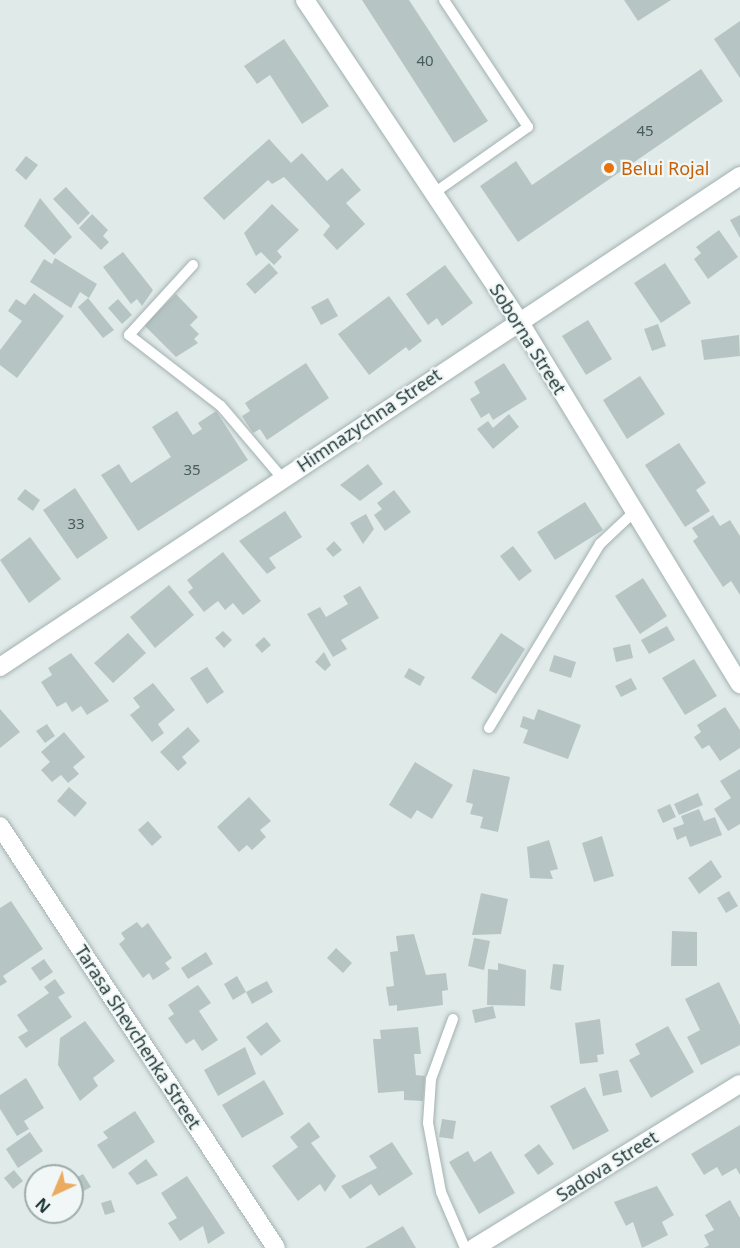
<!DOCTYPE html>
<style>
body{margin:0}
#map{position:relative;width:740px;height:1248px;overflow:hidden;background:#e0eae9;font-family:"Noto Sans",sans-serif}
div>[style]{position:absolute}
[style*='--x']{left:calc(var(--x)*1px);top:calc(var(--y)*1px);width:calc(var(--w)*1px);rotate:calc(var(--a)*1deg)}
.building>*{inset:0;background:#b6c5c3}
.roads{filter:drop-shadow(0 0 2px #a3b1b1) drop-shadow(0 0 2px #a3b1b1)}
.service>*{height:10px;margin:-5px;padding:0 5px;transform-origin:5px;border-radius:5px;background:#fff}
.minor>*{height:18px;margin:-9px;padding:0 9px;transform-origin:9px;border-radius:9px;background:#fff}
.dots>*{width:16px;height:16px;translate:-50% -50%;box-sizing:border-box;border:3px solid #f1f7f6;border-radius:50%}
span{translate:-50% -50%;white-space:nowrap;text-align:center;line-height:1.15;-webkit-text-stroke:4.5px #f1f7f6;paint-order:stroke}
.number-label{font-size:15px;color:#475c5c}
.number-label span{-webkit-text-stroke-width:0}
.food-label{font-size:18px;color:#c56008}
.left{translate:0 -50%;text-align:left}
.street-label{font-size:18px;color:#22393a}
.north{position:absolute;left:24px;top:1164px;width:60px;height:60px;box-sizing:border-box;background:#f1f7f6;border:2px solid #9eabab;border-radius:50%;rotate:224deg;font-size:16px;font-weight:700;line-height:24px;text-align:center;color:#22393a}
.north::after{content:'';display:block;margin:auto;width:21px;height:27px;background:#eaaa5f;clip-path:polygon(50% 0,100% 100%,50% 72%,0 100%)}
</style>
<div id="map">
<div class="building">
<div style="clip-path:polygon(362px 0,409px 0,488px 121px,454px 143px)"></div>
<div style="clip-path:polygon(624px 0,671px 0,638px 21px)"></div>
<div style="clip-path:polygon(740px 21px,740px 78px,714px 39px)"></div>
<div style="clip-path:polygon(284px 39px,329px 106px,302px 124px,270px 75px,257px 84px,244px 66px)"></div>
<div style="clip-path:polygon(701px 69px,723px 101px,518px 242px,480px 186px,516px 161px,532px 185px)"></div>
<div style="clip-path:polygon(269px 139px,291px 163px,302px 153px,327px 181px,342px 168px,361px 190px,346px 203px,365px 224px,337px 250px,323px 235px,330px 226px,284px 177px,272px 184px,268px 180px,224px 220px,203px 198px)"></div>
<div style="clip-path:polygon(26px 156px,38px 165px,26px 180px,15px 170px)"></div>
<div style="clip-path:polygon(66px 187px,90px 213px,78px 225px,53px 199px)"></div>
<div style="clip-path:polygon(40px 198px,72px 237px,54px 255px,24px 226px)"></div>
<div style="clip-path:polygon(272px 204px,299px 230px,277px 251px,282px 257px,274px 265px,261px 252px,256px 256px,244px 233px)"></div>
<div style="clip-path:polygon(92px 214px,108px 230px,103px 236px,109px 242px,101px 250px,79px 228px)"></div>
<div style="clip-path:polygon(740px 215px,740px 238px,730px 220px)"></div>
<div style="clip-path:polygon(719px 230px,738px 257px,708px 279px,694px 259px,701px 253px,696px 247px)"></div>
<div style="clip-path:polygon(123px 252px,153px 290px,142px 306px,137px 299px,131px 304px,103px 267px)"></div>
<div style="clip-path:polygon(55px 258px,97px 284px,89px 298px,80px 292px,71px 308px,30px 282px,44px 259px,52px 264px)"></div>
<div style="clip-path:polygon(269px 263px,278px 273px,255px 294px,246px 284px)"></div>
<div style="clip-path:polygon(665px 263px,691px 303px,661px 323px,634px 283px)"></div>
<div style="clip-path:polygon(445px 265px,473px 303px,442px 326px,437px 318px,428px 325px,406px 294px)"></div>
<div style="clip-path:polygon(34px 293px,64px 316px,17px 378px,0 365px,0 350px,22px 321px,8px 311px,16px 299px,25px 305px)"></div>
<div style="clip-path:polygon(176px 294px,198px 317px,190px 325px,199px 334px,194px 339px,198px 343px,176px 357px,144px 325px)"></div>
<div style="clip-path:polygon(389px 296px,422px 341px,409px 351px,406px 347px,369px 375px,338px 334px)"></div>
<div style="clip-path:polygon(88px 298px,114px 330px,103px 338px,78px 307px)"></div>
<div style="clip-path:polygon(328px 298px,338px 316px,321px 325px,311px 307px)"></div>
<div style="clip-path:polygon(118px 299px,132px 315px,122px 324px,108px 308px)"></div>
<div style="clip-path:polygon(588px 320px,612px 359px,586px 375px,562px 336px)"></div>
<div style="clip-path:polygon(658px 324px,666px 346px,652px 351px,644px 329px)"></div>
<div style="clip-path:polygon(739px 335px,740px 356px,704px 360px,701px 340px)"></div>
<div style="clip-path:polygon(306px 363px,329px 398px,267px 440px,260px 429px,253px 433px,242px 416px,250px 411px,245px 403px)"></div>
<div style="clip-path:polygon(504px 363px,527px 399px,493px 420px,489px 413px,481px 418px,470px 399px,480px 393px,474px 382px)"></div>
<div style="clip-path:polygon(640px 376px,665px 414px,627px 439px,603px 400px)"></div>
<div style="clip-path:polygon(177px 411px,193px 435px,202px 429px,198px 423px,216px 411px,248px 460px,138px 531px,101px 475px,119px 464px,131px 483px,171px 457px,152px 427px)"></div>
<div style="clip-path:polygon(509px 414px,519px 427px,493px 449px,477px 429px,488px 421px,493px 428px)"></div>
<div style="clip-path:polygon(679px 443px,706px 483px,696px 490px,710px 511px,685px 527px,645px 465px)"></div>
<div style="clip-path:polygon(368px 464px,383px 484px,360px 501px,340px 485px)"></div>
<div style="clip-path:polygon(75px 488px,108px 538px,77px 559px,43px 510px)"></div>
<div style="clip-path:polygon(25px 489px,40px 500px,33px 511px,17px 499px)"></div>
<div style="clip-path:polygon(394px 490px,411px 512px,385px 531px,374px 515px,382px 509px,377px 503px)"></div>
<div style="clip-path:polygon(585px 502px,603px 530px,555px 560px,537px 532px)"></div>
<div style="clip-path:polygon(285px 511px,302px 537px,269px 558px,276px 568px,267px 574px,239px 541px)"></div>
<div style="clip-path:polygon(366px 514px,374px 529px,363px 544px,350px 523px)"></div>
<div style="clip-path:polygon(713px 515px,720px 526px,730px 520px,740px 536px,740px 595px,731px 581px,723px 587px,693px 541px,698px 537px,692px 528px)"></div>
<div style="clip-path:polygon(30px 537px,61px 579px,29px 603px,0 560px)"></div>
<div style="clip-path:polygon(334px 541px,342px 550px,333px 557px,326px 549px)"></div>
<div style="clip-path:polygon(513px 546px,532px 571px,519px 581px,500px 556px)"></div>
<div style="clip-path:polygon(223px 552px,261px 601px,243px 615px,233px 603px,225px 610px,218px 601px,204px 612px,188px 592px,193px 588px,187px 580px)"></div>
<div style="clip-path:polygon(643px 578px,667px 616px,640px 634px,615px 596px)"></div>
<div style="clip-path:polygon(169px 585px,194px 615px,155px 648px,130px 617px)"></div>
<div style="clip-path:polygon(360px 586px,379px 618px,341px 640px,347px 649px,333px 657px,307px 614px,320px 607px,326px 617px,348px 604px,343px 596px)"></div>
<div style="clip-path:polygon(667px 626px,675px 640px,649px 654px,641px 640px)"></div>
<div style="clip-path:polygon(223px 631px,232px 640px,224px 648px,215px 638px)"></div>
<div style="clip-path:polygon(128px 633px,146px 653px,113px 683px,94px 663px)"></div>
<div style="clip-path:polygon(501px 633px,525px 649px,496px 694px,471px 678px)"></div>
<div style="clip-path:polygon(264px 637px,271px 645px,262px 653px,255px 645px)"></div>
<div style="clip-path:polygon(630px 644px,633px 658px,616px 662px,613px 648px)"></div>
<div style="clip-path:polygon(324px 652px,331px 665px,325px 671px,315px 662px)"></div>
<div style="clip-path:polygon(71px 653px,109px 701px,87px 715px,81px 706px,72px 712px,66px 702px,57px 707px,41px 682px,52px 675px,48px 668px)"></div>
<div style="clip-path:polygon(554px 655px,576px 662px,571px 678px,549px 671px)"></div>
<div style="clip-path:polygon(694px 659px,717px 696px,685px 715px,662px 678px)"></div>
<div style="clip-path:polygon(207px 667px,224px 692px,207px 704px,190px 678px)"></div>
<div style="clip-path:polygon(409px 668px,425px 677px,420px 686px,404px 677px)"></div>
<div style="clip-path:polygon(631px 678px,637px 689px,621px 697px,615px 686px)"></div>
<div style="clip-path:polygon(153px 683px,175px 710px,158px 724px,164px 733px,152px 742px,130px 715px,140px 707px,133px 698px)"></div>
<div style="clip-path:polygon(725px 707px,740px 730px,740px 748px,720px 761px,709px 745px,702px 749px,694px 737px,701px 732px,697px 725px)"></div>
<div style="clip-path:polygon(0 709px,20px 732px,0 748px)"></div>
<div style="clip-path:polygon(538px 709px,581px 725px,568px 759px,523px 743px,528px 730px,520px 727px,523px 716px,534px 720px)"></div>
<div style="clip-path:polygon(47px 724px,55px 736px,45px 743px,36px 731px)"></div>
<div style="clip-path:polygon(188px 727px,200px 741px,182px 757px,187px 763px,178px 771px,160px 752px)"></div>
<div style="clip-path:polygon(64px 732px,85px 757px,73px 767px,79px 774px,68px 783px,61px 775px,52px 782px,41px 770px,50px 762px,41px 752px)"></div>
<div style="clip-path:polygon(415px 762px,453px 785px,432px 819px,417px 810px,411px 819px,389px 805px)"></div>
<div style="clip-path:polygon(473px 769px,510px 777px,498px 832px,480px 828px,483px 817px,470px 814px,473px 804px,466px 802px)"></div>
<div style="clip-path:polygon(740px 769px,740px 824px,728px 831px,714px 809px,731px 798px,720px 781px)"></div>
<div style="clip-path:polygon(69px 787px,87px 803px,75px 817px,57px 801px)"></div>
<div style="clip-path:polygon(698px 793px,703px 805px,679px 815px,674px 804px)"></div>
<div style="clip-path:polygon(249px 797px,271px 821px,260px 830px,266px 837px,252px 850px,247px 845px,239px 852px,217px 827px)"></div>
<div style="clip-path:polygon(670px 804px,676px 817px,663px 823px,657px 810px)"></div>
<div style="clip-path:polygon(699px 809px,704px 821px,715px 817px,722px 835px,690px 847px,686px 836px,677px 840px,673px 828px,684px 824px,681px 816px)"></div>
<div style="clip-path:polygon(148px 821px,162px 837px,152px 846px,138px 830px)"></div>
<div style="clip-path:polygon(602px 836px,614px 876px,594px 882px,582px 843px)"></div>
<div style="clip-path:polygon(549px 840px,558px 869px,550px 871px,553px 879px,530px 878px,527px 847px)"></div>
<div style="clip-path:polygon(711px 860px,722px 877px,699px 894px,688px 878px)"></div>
<div style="clip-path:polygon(729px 891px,738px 906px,726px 913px,717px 898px)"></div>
<div style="clip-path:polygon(481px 893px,508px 899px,501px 934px,472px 935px)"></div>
<div style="clip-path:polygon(11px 901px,43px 949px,3px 976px,7px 982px,0 986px,0 908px)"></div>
<div style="clip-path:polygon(137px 922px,142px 928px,148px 923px,172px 958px,165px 963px,170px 969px,153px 980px,149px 973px,143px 978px,119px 944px,125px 939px,121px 933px)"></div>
<div style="clip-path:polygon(672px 931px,697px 932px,697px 966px,671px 966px)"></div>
<div style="clip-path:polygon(414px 934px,426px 975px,446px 973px,448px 990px,442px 991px,443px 1005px,397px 1011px,397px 1005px,389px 1006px,386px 987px,394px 986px,390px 952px,398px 951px,396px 936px)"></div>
<div style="clip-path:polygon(474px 938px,490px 941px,484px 970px,468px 966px)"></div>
<div style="clip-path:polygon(336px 948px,352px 963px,343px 973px,327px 958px)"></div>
<div style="clip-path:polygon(206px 952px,213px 964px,188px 979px,181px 968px)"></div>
<div style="clip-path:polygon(44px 959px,53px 972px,40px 981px,31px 968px)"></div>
<div style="clip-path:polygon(498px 963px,526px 970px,525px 1006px,487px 1005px,488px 969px,498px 970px)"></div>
<div style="clip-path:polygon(553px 964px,564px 965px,561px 991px,550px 989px)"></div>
<div style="clip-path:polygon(237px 976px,246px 992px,267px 981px,273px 992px,252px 1004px,246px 992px,233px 1000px,224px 984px)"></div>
<div style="clip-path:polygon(55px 979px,65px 993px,58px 997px,72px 1017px,26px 1048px,18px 1037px,28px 1031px,17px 1015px,49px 993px,44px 987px)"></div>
<div style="clip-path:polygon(719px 982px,740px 1025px,740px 1045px,701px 1065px,687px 1037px,700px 1030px,685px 999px)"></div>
<div style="clip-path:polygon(198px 985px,211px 1003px,199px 1011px,218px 1040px,202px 1051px,194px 1039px,186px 1044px,168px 1018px,174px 1014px,168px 1005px)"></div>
<div style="clip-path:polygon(493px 1006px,496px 1018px,475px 1023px,472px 1010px)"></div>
<div style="clip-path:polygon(600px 1019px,604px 1054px,597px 1055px,598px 1062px,580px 1064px,575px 1023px)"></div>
<div style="clip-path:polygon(85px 1021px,115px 1061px,93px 1078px,98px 1086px,80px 1101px,58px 1065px,60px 1038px)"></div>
<div style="clip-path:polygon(267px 1022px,281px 1041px,261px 1056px,246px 1037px)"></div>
<div style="clip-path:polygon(668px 1026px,694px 1072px,651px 1098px,629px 1060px,640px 1054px,635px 1044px)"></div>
<div style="clip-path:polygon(418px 1027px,421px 1054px,414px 1054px,416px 1075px,425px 1076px,423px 1101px,404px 1100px,404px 1091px,378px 1093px,373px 1039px,381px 1039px,380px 1030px)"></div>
<div style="clip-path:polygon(245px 1047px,256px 1074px,218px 1096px,204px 1070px)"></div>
<div style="clip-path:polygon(618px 1070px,622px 1092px,603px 1096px,599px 1074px)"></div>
<div style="clip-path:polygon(26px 1078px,44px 1108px,24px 1121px,29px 1129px,17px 1136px,0 1109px,0 1095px)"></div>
<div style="clip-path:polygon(264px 1080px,284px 1114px,242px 1138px,222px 1105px)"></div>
<div style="clip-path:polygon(585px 1087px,609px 1131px,573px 1150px,550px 1106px)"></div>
<div style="clip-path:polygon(135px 1111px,155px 1142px,113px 1169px,97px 1145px,108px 1138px,103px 1132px)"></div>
<div style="clip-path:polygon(442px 1119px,456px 1121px,453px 1139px,439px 1137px)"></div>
<div style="clip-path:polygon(309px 1122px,320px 1137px,311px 1143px,336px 1176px,325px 1192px,320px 1184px,298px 1201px,272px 1166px,298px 1147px,290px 1137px)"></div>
<div style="clip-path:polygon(740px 1125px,740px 1175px,736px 1168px,722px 1176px,717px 1167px,704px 1175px,691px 1154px)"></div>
<div style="clip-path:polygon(30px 1132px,43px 1151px,18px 1168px,6px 1149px)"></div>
<div style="clip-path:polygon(392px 1142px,413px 1174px,379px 1196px,371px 1184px,350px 1199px,341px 1186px,377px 1168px,369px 1156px)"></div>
<div style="clip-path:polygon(539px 1144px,554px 1164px,538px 1175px,524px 1155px)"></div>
<div style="clip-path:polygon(468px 1151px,474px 1162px,491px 1151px,515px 1193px,479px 1214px,449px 1162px)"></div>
<div style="clip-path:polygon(146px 1159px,158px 1175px,137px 1185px,128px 1173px)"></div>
<div style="clip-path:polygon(14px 1170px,23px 1181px,13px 1189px,4px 1178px)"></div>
<div style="clip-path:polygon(83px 1174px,91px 1187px,73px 1197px,72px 1180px)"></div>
<div style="clip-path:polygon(187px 1176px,225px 1233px,208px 1244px,203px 1226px,180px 1241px,168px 1223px,177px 1218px,161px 1193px)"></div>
<div style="clip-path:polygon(657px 1186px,674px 1215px,662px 1222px,668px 1235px,642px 1248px,633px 1222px,626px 1226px,614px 1202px)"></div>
<div style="clip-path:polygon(111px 1200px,115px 1212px,105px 1215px,101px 1203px)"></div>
<div style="clip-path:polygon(730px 1200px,740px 1218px,740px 1248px,704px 1248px,709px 1245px,704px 1235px,714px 1230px,705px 1215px)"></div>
<div style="clip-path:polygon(403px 1226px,416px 1248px,365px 1248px)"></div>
</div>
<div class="roads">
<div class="service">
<div style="--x:434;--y:193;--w:115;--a:-35.1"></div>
<div style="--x:528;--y:127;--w:152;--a:-123.5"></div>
<div style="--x:193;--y:265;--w:95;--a:132.4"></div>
<div style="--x:129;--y:335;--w:116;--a:37.7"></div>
<div style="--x:221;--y:406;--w:94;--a:49.7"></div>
<div style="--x:489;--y:728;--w:215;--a:-58.9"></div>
<div style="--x:600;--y:544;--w:48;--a:-43.3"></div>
<div style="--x:453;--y:1019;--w:64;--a:110.1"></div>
<div style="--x:431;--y:1079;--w:44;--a:93.9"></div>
<div style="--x:428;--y:1123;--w:70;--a:79.3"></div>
<div style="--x:441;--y:1192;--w:61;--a:66.8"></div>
</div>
<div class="minor">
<div style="--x:305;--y:0;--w:386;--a:56.3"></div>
<div style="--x:519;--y:321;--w:425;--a:58.7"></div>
<div style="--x:0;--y:667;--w:888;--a:-33.56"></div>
<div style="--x:0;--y:826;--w:504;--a:56.81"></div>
<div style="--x:474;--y:1248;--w:312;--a:-31.7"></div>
</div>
</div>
<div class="dots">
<div style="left:609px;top:168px;background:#e8710a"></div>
</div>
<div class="number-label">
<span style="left:425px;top:61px">40</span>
<span style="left:645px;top:131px">45</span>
<span style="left:192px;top:470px">35</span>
<span style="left:76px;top:524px">33</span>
</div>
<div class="food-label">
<span class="left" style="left:621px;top:168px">Belui Rojal</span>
</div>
<div class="street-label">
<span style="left:528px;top:339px;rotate:58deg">Soborna Street</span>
<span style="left:369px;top:420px;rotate:-34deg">Himnazychna Street</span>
<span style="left:138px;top:1037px;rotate:57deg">Tarasa Shevchenka Street</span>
<span style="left:607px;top:1166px;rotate:-32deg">Sadova Street</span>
</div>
<div class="north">N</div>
</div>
